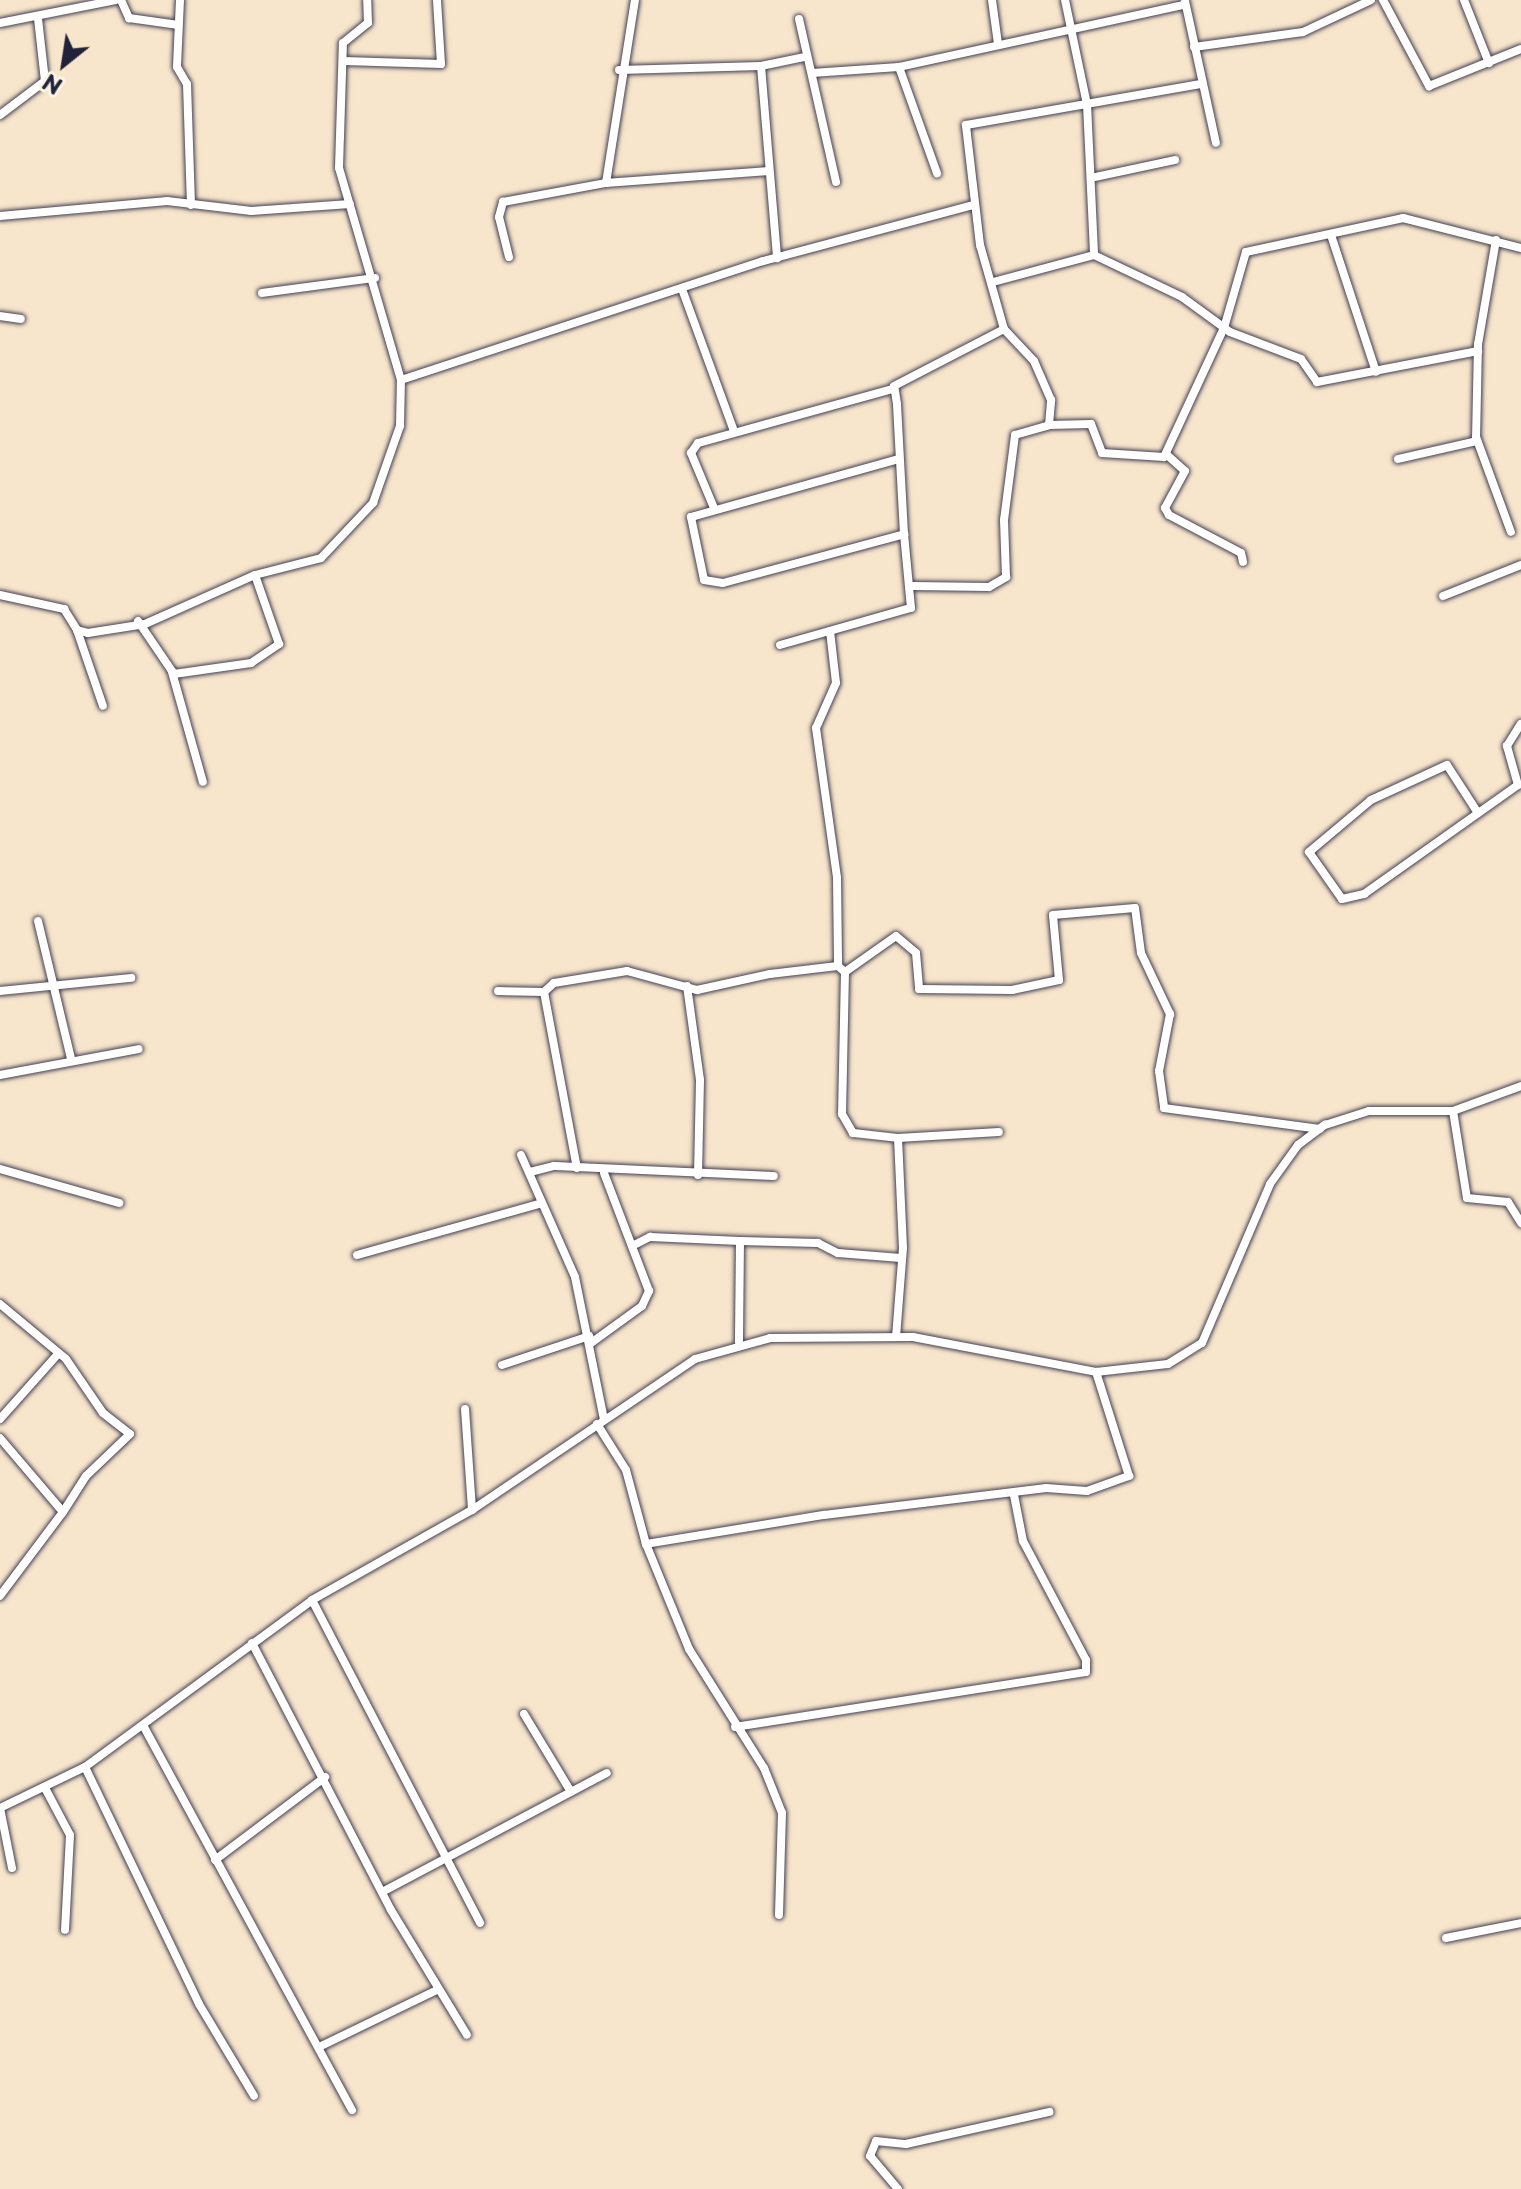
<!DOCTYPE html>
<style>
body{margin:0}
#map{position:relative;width:1521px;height:2189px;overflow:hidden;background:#f7e5cc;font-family:"Playpen Sans",sans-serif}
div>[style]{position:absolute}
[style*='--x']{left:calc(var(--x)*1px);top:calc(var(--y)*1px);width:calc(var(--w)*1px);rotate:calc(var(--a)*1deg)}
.roads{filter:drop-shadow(0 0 2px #423f51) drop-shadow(0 0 2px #423f51)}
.street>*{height:8px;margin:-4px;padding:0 4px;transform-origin:4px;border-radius:4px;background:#fff}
span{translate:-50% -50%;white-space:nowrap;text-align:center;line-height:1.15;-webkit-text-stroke:8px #fcf5e5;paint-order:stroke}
.north{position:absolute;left:24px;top:24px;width:80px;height:80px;-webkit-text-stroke:6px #fcf5e5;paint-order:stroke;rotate:210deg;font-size:22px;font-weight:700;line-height:32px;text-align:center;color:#22223b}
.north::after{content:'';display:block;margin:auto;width:28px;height:36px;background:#22223b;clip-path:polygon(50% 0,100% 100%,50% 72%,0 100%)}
</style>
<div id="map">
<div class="roads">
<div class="street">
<div style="--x:121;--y:0;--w:20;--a:66"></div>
<div style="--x:129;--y:18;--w:50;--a:8"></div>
<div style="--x:180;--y:0;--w:67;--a:92.6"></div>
<div style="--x:177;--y:67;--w:20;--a:60"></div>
<div style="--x:187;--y:84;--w:121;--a:88.1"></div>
<div style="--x:992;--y:0;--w:44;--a:82.2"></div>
<div style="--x:1065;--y:0;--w:106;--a:78.1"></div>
<div style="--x:1087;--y:104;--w:151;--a:87.3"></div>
<div style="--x:1094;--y:255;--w:98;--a:25.5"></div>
<div style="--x:1182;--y:297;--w:59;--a:36.1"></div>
<div style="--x:1230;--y:332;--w:76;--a:20.8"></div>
<div style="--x:1301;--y:359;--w:28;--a:55"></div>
<div style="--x:1317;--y:382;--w:164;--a:-10.9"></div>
<div style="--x:1383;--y:0;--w:98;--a:61.9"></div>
<div style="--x:1429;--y:86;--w:99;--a:-21.9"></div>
<div style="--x:1464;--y:0;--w:68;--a:68.4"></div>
<div style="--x:1185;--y:1;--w:145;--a:77.7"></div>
<div style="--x:799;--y:19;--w:167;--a:77.2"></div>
<div style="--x:0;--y:23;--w:118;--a:-11.2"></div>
<div style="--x:1194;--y:47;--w:110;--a:-7.8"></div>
<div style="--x:1303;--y:32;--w:75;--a:-25.2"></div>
<div style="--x:344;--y:61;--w:97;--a:1.8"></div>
<div style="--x:441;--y:64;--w:64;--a:-93.6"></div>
<div style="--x:761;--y:66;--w:193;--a:85.2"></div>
<div style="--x:899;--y:67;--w:113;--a:70.3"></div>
<div style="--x:619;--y:70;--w:142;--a:-1.6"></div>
<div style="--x:761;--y:66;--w:45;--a:-11.6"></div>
<div style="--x:812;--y:73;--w:87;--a:-3.9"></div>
<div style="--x:899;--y:67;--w:292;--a:-12.3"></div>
<div style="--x:0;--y:115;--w:56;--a:-37.1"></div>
<div style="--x:45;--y:81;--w:62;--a:-96.4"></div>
<div style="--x:1095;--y:177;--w:82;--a:-12"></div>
<div style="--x:606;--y:183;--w:163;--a:-4.2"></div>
<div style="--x:0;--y:216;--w:168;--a:-5.1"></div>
<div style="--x:167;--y:201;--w:85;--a:6.8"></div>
<div style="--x:251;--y:211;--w:99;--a:-4"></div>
<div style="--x:1331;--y:235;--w:144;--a:71.8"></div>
<div style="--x:1496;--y:240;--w:106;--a:99.8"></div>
<div style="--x:1478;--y:344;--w:93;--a:91.2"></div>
<div style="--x:1476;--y:437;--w:101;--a:69.8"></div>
<div style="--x:509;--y:257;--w:41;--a:-104"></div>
<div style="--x:499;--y:217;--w:16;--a:-75"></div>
<div style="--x:503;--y:202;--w:105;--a:-10.5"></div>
<div style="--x:606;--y:183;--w:185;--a:-81"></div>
<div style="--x:993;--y:282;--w:105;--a:-15"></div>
<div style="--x:682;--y:289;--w:151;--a:69.9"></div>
<div style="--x:262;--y:293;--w:114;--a:-7.6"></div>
<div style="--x:0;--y:316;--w:21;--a:8"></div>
<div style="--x:401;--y:380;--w:381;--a:-18.2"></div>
<div style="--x:763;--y:261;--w:218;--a:-14.9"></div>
<div style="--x:1049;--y:425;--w:42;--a:-1.4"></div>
<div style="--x:1091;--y:424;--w:31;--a:69"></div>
<div style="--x:1102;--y:453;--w:62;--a:3.7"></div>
<div style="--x:1164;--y:457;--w:142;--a:-65.1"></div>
<div style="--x:1224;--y:328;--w:79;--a:-73.9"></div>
<div style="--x:1246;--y:252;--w:161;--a:-12.2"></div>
<div style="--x:1403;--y:218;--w:122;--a:14.3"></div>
<div style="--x:1166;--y:454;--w:25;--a:42"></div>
<div style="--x:1185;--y:471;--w:42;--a:118.4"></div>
<div style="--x:1165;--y:508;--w:8;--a:60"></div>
<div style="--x:1169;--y:515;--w:81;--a:27.8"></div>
<div style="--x:1241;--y:553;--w:9;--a:77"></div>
<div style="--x:899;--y:459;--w:216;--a:164.4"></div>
<div style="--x:691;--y:517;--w:64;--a:78.3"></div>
<div style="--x:704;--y:580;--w:19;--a:9"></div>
<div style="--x:723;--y:583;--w:188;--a:-15.1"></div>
<div style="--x:904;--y:534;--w:130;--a:-93.1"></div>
<div style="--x:897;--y:404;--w:18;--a:-99"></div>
<div style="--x:894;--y:386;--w:124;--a:-27.4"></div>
<div style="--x:1004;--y:329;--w:87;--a:-105.9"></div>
<div style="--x:980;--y:245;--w:121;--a:-96.7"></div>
<div style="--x:966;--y:125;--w:240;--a:-9.9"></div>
<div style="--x:1398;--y:459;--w:81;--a:-12.8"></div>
<div style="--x:714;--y:508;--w:60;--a:-112.7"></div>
<div style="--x:691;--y:453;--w:12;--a:-55"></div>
<div style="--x:698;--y:443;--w:202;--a:-15.5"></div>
<div style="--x:913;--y:586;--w:76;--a:0.8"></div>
<div style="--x:989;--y:587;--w:20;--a:-30"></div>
<div style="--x:1006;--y:577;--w:57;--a:-92"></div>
<div style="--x:1004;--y:520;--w:86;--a:-82.6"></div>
<div style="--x:1015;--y:435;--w:35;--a:-16"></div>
<div style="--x:1049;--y:425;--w:25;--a:-85"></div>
<div style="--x:1051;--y:400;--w:43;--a:-113.6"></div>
<div style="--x:1034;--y:361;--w:44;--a:-133.2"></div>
<div style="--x:0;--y:595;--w:66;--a:12.3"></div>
<div style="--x:64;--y:609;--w:25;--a:58"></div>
<div style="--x:77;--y:630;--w:11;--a:15"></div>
<div style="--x:88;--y:633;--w:58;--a:-9"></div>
<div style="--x:145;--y:624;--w:120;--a:-24"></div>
<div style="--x:255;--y:575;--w:68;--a:-14.4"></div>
<div style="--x:321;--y:558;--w:76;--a:-46.6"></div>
<div style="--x:373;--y:503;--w:82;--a:-70.7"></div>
<div style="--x:400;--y:426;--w:46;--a:-88.8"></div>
<div style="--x:401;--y:380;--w:221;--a:-106.3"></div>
<div style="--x:339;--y:168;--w:125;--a:-88.2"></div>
<div style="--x:343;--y:43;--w:32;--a:-39"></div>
<div style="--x:368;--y:23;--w:23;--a:-92"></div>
<div style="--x:1443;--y:596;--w:84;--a:-21.7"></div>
<div style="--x:138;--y:621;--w:64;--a:55.8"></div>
<div style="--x:174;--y:674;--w:78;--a:-8.1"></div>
<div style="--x:251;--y:663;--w:34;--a:-34"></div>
<div style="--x:279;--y:644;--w:73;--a:-109.2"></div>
<div style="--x:77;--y:630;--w:80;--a:71.1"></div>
<div style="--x:830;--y:631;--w:52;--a:83.4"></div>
<div style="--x:836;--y:683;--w:49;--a:114"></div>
<div style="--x:816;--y:728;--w:151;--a:82"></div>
<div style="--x:837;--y:878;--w:88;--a:89.3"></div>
<div style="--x:780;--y:645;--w:136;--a:-15.8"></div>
<div style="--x:911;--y:608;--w:74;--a:-95.4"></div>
<div style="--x:172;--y:672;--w:114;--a:74.3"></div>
<div style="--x:1478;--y:813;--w:57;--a:-122.9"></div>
<div style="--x:1447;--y:765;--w:84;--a:155.3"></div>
<div style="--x:1371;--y:800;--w:81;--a:140"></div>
<div style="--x:1309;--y:852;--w:57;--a:54.9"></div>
<div style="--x:1342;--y:899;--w:23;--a:-13"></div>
<div style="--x:1364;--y:894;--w:189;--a:-35.3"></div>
<div style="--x:1518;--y:785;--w:41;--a:-105.8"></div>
<div style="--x:1507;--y:746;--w:26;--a:-58"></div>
<div style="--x:38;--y:921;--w:141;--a:76.5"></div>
<div style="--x:845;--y:972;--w:142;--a:91.2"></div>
<div style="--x:842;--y:1114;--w:22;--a:60"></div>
<div style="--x:853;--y:1133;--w:45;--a:6.3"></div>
<div style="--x:687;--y:986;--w:95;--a:82.1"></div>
<div style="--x:700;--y:1080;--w:95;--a:91.2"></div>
<div style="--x:0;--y:991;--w:132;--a:-5.7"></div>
<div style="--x:498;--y:991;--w:46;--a:1.2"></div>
<div style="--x:544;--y:992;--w:13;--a:-42"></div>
<div style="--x:554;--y:983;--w:74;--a:-9.3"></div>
<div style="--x:627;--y:971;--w:73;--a:15.2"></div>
<div style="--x:697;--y:990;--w:75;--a:-12.4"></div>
<div style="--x:770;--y:974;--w:68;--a:-6.7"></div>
<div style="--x:838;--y:966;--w:9;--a:41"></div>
<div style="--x:845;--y:972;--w:62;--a:-35.2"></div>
<div style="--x:896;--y:936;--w:26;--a:40"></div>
<div style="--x:916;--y:953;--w:36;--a:85"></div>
<div style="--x:919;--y:989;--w:93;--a:0.6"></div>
<div style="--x:1012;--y:990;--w:48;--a:-12"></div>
<div style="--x:1059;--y:980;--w:65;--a:-95.3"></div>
<div style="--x:1053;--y:915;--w:82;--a:-4.9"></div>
<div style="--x:1135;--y:908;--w:45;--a:82.4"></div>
<div style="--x:1141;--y:953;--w:68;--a:64.6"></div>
<div style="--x:1170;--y:1014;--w:58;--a:100.9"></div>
<div style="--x:1159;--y:1071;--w:37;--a:82"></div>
<div style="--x:1164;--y:1108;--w:157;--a:7.7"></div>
<div style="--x:544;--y:992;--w:179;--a:79.4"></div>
<div style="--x:0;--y:1075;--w:141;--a:-10.6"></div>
<div style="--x:1453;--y:1111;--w:88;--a:80.9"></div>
<div style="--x:1467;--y:1198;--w:41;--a:5.6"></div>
<div style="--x:1508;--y:1202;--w:25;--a:58"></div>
<div style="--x:521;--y:1155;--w:133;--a:66.1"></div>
<div style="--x:575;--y:1277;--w:145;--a:78.5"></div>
<div style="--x:0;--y:1169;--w:124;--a:15.9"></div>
<div style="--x:530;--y:1172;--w:25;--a:-14"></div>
<div style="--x:554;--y:1166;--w:220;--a:2.6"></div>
<div style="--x:740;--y:1241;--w:78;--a:1.5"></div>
<div style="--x:818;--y:1243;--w:22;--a:27"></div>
<div style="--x:838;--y:1253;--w:63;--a:4.5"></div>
<div style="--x:636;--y:1244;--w:16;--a:-27"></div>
<div style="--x:650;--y:1237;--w:90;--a:2.5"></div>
<div style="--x:740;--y:1241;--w:101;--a:90.6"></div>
<div style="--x:357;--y:1255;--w:189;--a:-15.7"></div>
<div style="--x:0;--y:1304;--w:86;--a:39.8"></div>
<div style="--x:66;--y:1359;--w:65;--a:55.6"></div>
<div style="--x:103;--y:1413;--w:34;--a:38"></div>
<div style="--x:130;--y:1434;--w:61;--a:136.3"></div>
<div style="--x:86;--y:1476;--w:43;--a:122.6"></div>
<div style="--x:896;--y:1337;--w:89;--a:-85.5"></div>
<div style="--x:903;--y:1248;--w:110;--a:-92.6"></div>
<div style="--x:898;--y:1138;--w:101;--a:-3.4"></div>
<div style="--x:591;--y:1343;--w:63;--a:-36"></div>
<div style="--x:642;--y:1306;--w:17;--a:-65"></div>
<div style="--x:649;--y:1291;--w:126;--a:-110.9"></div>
<div style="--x:502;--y:1365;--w:92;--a:-18.4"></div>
<div style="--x:465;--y:1409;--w:101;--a:86"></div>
<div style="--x:0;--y:1419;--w:87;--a:-48.3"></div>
<div style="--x:597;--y:1424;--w:54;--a:57.8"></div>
<div style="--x:626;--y:1470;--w:77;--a:74.9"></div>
<div style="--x:646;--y:1544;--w:180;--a:-9.3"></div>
<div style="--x:824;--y:1515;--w:224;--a:-6.9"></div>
<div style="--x:1046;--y:1488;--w:41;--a:4.2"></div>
<div style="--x:1087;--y:1491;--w:45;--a:-19.7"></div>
<div style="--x:1129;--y:1476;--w:109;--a:-107.6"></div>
<div style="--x:0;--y:1438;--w:97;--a:49.6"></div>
<div style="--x:63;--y:1512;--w:105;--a:126.9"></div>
<div style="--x:646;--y:1544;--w:113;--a:67.7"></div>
<div style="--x:689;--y:1649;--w:141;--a:57.8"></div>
<div style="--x:764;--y:1768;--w:48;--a:68.2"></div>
<div style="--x:782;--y:1813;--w:102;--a:91.7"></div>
<div style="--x:312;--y:1600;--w:364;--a:62.5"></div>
<div style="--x:252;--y:1643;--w:301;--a:62.5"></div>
<div style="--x:391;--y:1910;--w:146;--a:58.7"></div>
<div style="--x:524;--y:1714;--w:91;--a:58.9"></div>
<div style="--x:144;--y:1727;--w:436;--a:61.5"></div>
<div style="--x:735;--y:1727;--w:355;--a:-8.9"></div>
<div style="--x:1086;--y:1672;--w:12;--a:-90"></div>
<div style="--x:1086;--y:1660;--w:135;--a:-117.9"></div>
<div style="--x:1023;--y:1541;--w:47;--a:-101.1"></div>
<div style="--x:85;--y:1767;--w:263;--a:64.3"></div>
<div style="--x:199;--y:2004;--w:107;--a:59.1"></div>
<div style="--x:45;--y:1788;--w:53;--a:62"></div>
<div style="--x:70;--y:1835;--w:95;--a:93"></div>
<div style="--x:215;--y:1860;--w:138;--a:-37"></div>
<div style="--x:12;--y:1868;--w:61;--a:-101.3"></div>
<div style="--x:0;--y:1808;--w:94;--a:-25.8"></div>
<div style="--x:85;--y:1767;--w:282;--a:-36.3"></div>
<div style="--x:312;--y:1600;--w:184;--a:-29.4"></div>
<div style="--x:472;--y:1510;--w:269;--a:-34.1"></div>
<div style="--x:695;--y:1359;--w:78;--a:-15.6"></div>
<div style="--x:770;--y:1338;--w:143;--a:-0.4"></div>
<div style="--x:913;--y:1337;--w:186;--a:10.8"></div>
<div style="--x:1096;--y:1372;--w:72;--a:-6.3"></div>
<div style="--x:1168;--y:1364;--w:40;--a:-32"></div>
<div style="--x:1202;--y:1343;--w:173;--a:-66.8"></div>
<div style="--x:1270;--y:1184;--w:48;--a:-54.3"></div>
<div style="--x:1298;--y:1145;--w:34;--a:-37"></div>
<div style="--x:1325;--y:1125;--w:46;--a:-17.7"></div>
<div style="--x:1369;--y:1111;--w:84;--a:0"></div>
<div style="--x:1453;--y:1111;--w:72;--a:-20.2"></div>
<div style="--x:384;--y:1891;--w:252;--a:-27.9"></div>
<div style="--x:1446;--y:1938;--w:76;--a:-11.3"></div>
<div style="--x:319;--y:2047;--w:131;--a:-25.8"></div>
<div style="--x:898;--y:2189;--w:43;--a:-130.3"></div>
<div style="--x:870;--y:2156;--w:16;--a:-68"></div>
<div style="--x:876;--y:2141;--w:30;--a:6"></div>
<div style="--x:906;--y:2144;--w:147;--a:-12.6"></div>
</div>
</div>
<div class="north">N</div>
</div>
